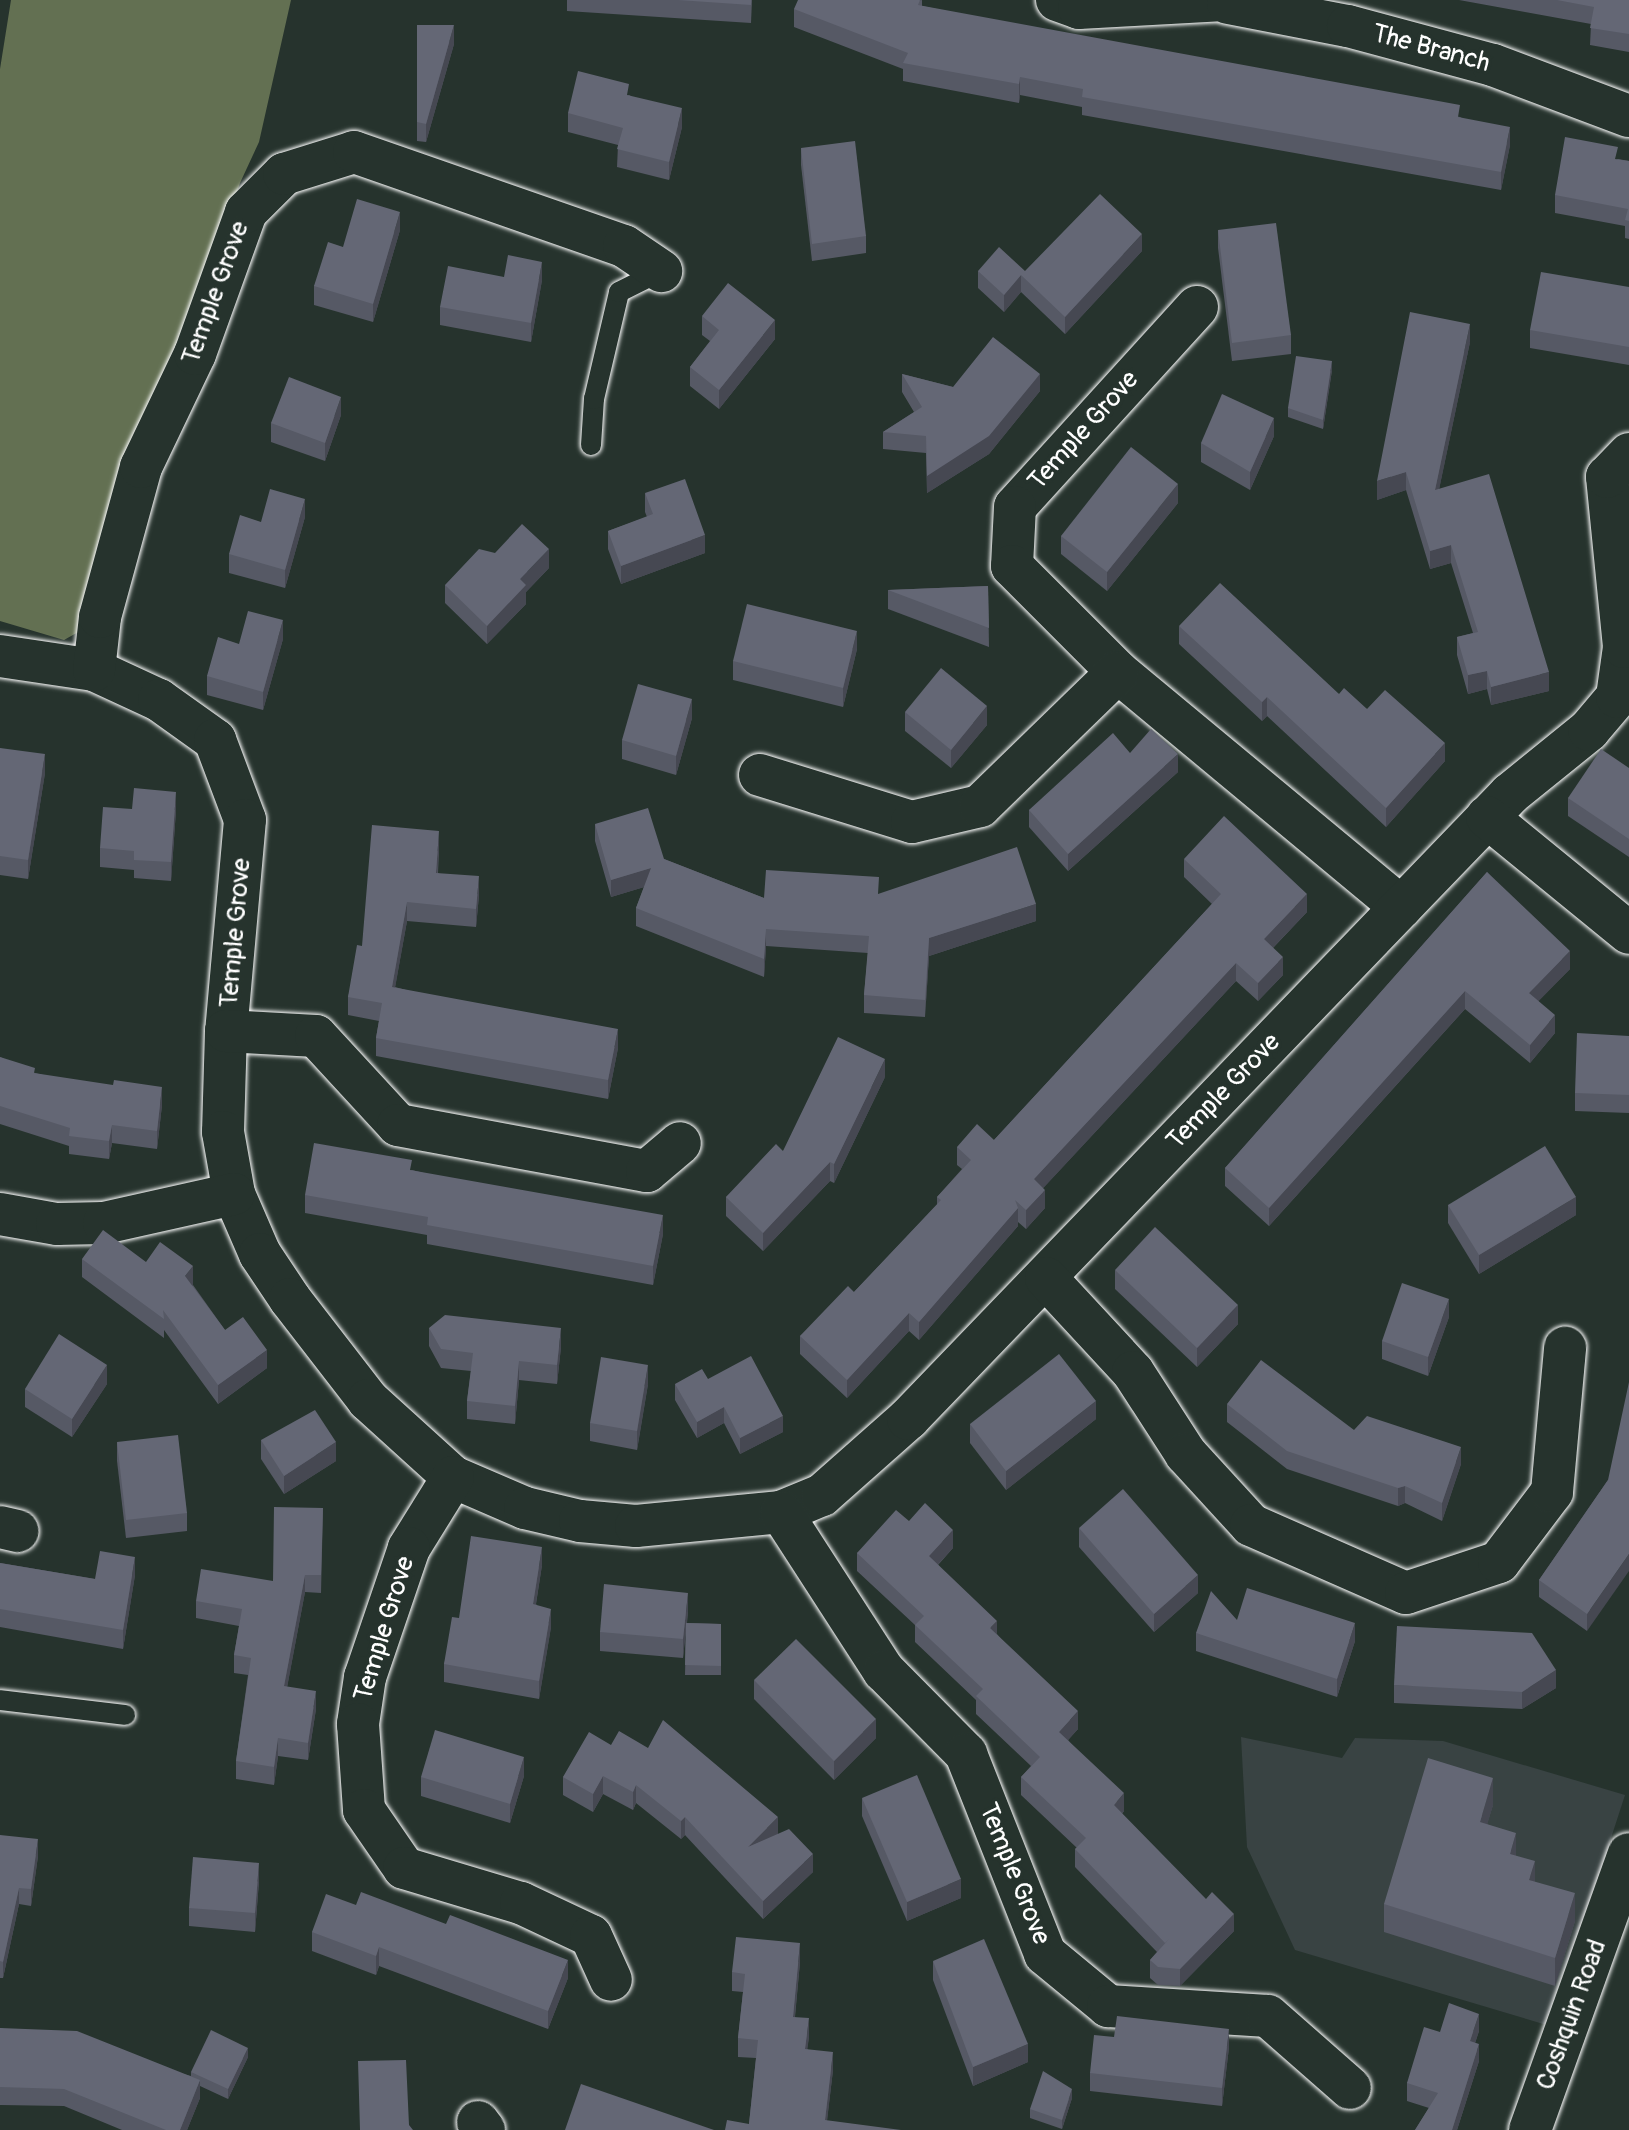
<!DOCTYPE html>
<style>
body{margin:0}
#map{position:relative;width:1629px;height:2130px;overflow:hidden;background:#26332d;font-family:Pangolin,sans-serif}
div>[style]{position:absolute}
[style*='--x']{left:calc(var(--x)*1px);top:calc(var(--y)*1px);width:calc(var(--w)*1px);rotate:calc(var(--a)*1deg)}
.built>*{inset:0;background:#394343}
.green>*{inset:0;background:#637052}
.roads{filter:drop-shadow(0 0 2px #fff) drop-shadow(0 0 2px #fff)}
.service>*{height:20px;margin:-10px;padding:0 10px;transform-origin:10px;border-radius:10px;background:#26332d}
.minor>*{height:42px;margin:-21px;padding:0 21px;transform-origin:21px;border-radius:21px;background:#26332d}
.wall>*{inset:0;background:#565965}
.shaded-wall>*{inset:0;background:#464852}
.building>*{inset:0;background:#646775}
span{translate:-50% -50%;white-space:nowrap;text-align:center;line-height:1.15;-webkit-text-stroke:7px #26332d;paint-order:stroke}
.street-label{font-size:26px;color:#fff}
</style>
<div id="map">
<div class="built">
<div style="clip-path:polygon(1241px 1737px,1342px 1758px,1355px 1738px,1443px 1741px,1625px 1795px,1550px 2026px,1295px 1950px,1247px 1847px)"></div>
</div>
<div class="green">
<div style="clip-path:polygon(11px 0,291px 0,259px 142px,240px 183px,89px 626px,64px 640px,0 621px,0 69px)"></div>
</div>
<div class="roads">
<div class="service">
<div style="--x:591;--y:445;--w:46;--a:-86.3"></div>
<div style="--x:594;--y:399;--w:110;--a:-76.8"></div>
<div style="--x:619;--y:292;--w:47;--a:-26.6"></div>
<div style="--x:0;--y:1700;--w:126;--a:6.8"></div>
</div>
<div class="minor">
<div style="--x:1057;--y:0;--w:23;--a:20"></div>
<div style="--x:1079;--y:8;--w:150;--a:-3.1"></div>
<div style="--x:1228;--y:3;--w:122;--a:10.9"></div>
<div style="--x:1348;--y:26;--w:150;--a:15.1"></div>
<div style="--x:1493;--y:65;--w:145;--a:20.6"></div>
<div style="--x:1197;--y:307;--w:270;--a:132.3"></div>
<div style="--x:1015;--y:507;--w:59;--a:92.9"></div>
<div style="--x:1012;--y:566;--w:150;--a:45"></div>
<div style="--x:1118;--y:672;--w:368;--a:39.7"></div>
<div style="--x:0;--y:656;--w:95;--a:8.5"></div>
<div style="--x:94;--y:670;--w:72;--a:24.8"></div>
<div style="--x:159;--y:700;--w:69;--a:35.5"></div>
<div style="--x:215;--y:740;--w:85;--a:69.4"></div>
<div style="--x:245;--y:820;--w:212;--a:95.1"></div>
<div style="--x:226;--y:1031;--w:101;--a:91.7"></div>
<div style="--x:223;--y:1132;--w:63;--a:79.9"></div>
<div style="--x:234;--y:1194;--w:65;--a:66.6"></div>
<div style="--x:260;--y:1254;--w:54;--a:56.3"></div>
<div style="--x:290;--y:1299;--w:128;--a:52.3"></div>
<div style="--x:368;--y:1400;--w:115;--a:42.2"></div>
<div style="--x:453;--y:1477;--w:78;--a:23.3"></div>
<div style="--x:525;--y:1508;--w:57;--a:13.3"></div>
<div style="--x:580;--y:1521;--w:56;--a:5.1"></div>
<div style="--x:636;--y:1526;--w:146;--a:-5.5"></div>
<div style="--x:781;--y:1512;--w:44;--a:-22.5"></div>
<div style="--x:822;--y:1495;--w:115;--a:-41.5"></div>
<div style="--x:908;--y:1419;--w:868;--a:-46.07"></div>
<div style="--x:1510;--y:794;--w:102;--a:-39"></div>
<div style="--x:1589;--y:730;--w:43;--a:-49.7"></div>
<div style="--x:1617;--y:697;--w:50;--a:-82"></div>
<div style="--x:1624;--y:647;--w:171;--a:-95.7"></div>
<div style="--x:1607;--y:477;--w:32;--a:-46"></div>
<div style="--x:94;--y:670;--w:53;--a:-83.5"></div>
<div style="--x:100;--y:617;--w:156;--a:-74.7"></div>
<div style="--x:141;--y:467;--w:125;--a:-64.5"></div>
<div style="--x:195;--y:354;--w:151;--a:-70.2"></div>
<div style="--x:246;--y:212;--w:54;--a:-45"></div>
<div style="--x:284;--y:174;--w:73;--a:-17.4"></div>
<div style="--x:354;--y:152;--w:286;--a:19.2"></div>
<div style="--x:624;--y:246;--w:45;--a:34"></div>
<div style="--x:760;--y:775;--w:159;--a:17.2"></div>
<div style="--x:912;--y:822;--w:70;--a:-13.2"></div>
<div style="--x:980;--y:806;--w:192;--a:-44.2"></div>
<div style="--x:1487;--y:817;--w:183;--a:39.2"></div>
<div style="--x:226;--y:1031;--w:90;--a:3.2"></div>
<div style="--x:316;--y:1036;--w:121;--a:47.3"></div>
<div style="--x:398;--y:1125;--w:253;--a:10.5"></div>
<div style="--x:647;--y:1171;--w:43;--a:-40.3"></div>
<div style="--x:0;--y:1214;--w:58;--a:10"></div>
<div style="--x:57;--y:1224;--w:47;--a:-1.2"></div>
<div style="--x:104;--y:1223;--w:133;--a:-12.6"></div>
<div style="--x:1046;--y:1278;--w:128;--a:47.2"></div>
<div style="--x:1133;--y:1372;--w:98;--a:57.1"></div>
<div style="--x:1186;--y:1454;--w:96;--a:47.5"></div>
<div style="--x:1251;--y:1525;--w:169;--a:23.7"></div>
<div style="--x:1406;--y:1593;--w:98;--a:-18.4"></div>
<div style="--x:1499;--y:1562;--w:88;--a:-52.9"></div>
<div style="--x:1552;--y:1492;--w:145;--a:-84.8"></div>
<div style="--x:453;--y:1477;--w:84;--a:121.8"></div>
<div style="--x:409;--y:1548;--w:136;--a:108.8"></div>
<div style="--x:365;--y:1677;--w:48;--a:98.5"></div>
<div style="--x:358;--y:1724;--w:86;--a:86"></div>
<div style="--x:364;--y:1810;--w:70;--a:55.4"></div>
<div style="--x:404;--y:1868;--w:122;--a:16.7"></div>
<div style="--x:521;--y:1903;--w:77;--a:25.2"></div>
<div style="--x:591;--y:1936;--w:48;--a:65.6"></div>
<div style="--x:781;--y:1512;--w:189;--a:57.1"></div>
<div style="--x:884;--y:1671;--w:117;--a:45.3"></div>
<div style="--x:966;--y:1754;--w:215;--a:68.4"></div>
<div style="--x:1045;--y:1954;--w:82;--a:39.5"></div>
<div style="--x:1108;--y:2006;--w:160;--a:3.6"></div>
<div style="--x:1268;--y:2016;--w:109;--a:41.3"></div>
<div style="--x:0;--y:1527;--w:18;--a:13"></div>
<div style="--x:478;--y:2122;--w:10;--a:53"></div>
<div style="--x:1530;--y:2130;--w:293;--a:-70.3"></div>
</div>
</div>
<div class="wall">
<div style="clip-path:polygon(567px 0,752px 0,751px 23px,567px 11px)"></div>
<div style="clip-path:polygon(922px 0,922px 6px,1460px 117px,1510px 145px,1501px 190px,1082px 115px,1082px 107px,1020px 95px,1019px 103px,903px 81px,903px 69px,794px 27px,794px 9px)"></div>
<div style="clip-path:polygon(1459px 0,1629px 0,1629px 52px,1590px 45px,1591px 24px)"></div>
<div style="clip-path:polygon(417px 25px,454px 44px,426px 142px,417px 141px)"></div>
<div style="clip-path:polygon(629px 95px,682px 127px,669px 180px,617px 167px,618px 145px,568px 132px,568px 113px)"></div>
<div style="clip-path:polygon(801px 148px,866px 236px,866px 253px,812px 261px,801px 165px)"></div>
<div style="clip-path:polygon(1618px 159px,1629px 161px,1629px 239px,1625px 238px,1625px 226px,1555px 213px,1555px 195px)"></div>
<div style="clip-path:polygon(400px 230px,373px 322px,314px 305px,314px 286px,343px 247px)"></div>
<div style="clip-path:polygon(1218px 230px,1291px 335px,1291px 354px,1232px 361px,1218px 248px)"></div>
<div style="clip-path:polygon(1142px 251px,1065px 334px,1021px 292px,1004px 312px,978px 288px,978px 271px,1025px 271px)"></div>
<div style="clip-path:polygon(504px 277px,542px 280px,531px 342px,440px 325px,440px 307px)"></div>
<div style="clip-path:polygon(1629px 287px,1629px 365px,1530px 348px,1530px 330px)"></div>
<div style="clip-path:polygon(702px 316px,775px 339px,719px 409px,690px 386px,690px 367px,710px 341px,702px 335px)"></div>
<div style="clip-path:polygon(1470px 342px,1439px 489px,1549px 691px,1491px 705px,1487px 689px,1468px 694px,1457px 655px,1457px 637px,1473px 633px,1451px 563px,1430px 569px,1406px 490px,1377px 500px)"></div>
<div style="clip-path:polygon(1332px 370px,1323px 429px,1288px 417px,1288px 408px)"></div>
<div style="clip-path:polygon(902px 374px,953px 387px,1040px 391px,989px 454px,927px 493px,926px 453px,883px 449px,883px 432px,914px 412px,902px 392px)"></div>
<div style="clip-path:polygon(341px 415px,325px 461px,271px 442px,271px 423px)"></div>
<div style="clip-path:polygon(1274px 436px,1250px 490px,1201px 462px,1201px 443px)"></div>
<div style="clip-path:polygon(645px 493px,705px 553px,621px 584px,608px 549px,608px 531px,647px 517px,645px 512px)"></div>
<div style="clip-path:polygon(1178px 503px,1107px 591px,1061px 554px,1061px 536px)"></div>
<div style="clip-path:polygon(305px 517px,285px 588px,229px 573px,229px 554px)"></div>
<div style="clip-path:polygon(549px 568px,526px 592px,526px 604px,487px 644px,445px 603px,445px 585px)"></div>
<div style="clip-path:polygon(988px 586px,989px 647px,888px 609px,888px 590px)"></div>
<div style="clip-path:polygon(1179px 626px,1339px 694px,1367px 709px,1445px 761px,1386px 827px,1267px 716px,1262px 721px,1179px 644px)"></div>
<div style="clip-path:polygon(283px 639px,263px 710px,207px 695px,207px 676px,239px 644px)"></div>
<div style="clip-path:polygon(857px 649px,843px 707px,733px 680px,733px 661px)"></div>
<div style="clip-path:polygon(905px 712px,987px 725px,951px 768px,905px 731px)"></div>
<div style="clip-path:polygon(692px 718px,676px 775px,622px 759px,622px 740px)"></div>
<div style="clip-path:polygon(0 748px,45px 773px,28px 879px,0 875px)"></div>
<div style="clip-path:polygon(1130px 753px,1178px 772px,1068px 871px,1029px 827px,1029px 810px)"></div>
<div style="clip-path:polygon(1629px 768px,1629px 857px,1568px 816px,1568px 798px)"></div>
<div style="clip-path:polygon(132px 809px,176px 810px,171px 881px,134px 878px,134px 870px,100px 867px,100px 848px)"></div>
<div style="clip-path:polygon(595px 824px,664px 859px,764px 898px,879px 894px,1036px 921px,929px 956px,925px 1017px,864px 1013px,864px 995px,868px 953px,766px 946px,764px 977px,636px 926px,636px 908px,644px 887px,611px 897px,595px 841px)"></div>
<div style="clip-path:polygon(439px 849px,438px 873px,479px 895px,476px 927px,407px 921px,395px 987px,618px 1048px,608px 1099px,376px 1056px,376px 1038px,379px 1021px,348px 1015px,348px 997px,362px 946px)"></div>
<div style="clip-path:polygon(1184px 859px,1307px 912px,1273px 948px,1283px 975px,1258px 1001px,1236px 981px,1043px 1188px,1045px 1208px,1026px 1229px,1018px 1222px,1018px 1226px,919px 1340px,909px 1331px,847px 1398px,800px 1354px,800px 1336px,854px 1292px,937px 1205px,937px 1197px,962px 1169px,957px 1165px,957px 1147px,994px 1140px,1212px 904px,1184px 877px)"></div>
<div style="clip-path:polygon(1487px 872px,1570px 969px,1538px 1001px,1555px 1033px,1530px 1063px,1465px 1009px,1269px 1226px,1225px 1186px,1225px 1168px)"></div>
<div style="clip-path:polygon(1629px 1036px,1629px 1113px,1575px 1111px,1575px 1093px)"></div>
<div style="clip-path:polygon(0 1057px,35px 1073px,162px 1105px,157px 1149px,112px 1143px,109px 1159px,69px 1154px,69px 1146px,0 1124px)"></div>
<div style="clip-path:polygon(885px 1077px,834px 1183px,830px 1181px,763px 1251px,726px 1216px,726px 1197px,783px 1151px)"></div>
<div style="clip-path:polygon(412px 1170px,663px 1234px,653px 1285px,427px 1244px,427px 1235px,305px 1213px,305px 1195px)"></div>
<div style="clip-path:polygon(1448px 1205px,1576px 1215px,1479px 1274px,1448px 1223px)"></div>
<div style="clip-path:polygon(82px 1259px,146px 1262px,193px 1285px,225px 1330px,267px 1368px,218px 1404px,164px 1330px,164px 1338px,82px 1277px)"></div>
<div style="clip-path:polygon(1115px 1270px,1238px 1324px,1197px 1367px,1115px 1289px)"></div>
<div style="clip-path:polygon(1449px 1317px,1428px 1376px,1382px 1359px,1382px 1341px)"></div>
<div style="clip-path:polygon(429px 1328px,561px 1347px,557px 1384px,519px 1380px,515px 1424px,467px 1419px,467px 1401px,471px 1371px,441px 1368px,429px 1346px)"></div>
<div style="clip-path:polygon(708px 1379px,783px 1432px,740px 1454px,724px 1423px,697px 1438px,675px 1400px,675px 1384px)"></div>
<div style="clip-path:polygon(107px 1384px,72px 1437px,25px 1407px,25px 1389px)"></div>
<div style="clip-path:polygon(648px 1384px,637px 1450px,590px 1441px,590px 1423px)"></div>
<div style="clip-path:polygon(1227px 1404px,1354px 1430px,1461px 1464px,1442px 1521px,1405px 1503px,1398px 1506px,1287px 1469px,1227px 1422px)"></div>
<div style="clip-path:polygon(1096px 1419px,1006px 1490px,970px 1443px,970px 1424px)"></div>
<div style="clip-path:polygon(261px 1440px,336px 1461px,284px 1494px,261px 1459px)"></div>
<div style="clip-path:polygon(117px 1442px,187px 1513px,187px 1531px,126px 1538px,117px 1461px)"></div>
<div style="clip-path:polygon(1608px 1480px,1587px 1631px,1539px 1597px,1539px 1580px)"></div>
<div style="clip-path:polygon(323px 1508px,321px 1593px,305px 1592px,287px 1687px,316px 1709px,308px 1760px,278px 1756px,274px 1785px,236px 1779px,236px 1761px,248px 1675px,234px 1673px,234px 1655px,239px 1626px,196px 1618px,196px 1601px,273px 1581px)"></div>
<div style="clip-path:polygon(909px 1521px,953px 1548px,938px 1565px,1078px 1729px,1068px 1740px,1124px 1811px,1122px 1814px,1234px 1931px,1180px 1986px,1158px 1985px,1150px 1978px,1150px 1960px,1157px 1952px,1075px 1867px,1075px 1849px,1077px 1848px,1021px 1795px,1021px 1777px,1031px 1766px,976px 1714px,976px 1700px,915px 1642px,915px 1625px,857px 1571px,857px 1553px)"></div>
<div style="clip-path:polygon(1079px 1528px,1198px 1593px,1154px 1632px,1079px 1547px)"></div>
<div style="clip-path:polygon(0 1563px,95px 1579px,135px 1575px,123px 1649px,0 1627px)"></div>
<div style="clip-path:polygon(542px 1565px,536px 1604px,551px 1627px,539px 1699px,444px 1682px,444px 1664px,459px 1618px)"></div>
<div style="clip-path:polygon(688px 1611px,687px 1623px,721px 1624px,721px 1675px,685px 1675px,686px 1628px,683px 1658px,600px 1651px,600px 1632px)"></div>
<div style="clip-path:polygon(1196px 1633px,1355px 1641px,1337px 1697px,1196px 1651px)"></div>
<div style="clip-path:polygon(754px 1680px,876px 1738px,834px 1780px,754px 1699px)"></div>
<div style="clip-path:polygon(1394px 1685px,1556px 1688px,1522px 1709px,1394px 1703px)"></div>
<div style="clip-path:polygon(611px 1745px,778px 1834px,813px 1872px,763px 1919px,685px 1835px,681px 1839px,636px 1803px,633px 1810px,603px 1794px,593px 1812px,563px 1795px,563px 1777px)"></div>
<div style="clip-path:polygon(524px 1776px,510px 1823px,421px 1796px,421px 1777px)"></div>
<div style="clip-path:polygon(862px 1798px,961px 1898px,907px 1921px,862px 1816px)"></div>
<div style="clip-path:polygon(1493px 1805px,1487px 1824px,1516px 1856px,1535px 1882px,1575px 1921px,1555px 1986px,1384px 1932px,1384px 1904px)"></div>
<div style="clip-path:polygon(0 1835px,38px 1856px,31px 1906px,19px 1904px,3px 1978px,0 1978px)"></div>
<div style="clip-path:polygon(259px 1881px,255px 1932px,189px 1926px,189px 1908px)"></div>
<div style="clip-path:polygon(356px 1905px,568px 1978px,548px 2029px,379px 1966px,376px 1975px,312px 1951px,312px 1932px)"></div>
<div style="clip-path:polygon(933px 1961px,1028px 2062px,973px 2086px,933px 1980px)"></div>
<div style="clip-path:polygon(800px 1962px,795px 2017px,809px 2037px,807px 2049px,833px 2070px,827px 2120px,749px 2124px,756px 2058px,738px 2057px,738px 2038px,743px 1992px,732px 1991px,732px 1972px)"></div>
<div style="clip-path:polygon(0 2028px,191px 2076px,191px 2072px,248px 2057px,228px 2099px,200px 2086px,200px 2098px,187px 2130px,122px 2130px,64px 2106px,0 2105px)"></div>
<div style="clip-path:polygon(1479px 2031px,1475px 2043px,1479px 2061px,1457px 2130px,1415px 2130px,1429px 2108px,1407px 2101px,1407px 2083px,1440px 2032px)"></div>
<div style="clip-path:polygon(1114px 2037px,1229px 2047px,1222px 2106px,1090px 2091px,1090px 2073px)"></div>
<div style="clip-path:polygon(1072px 2098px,1062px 2129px,1030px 2118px,1030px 2109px)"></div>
</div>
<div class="shaded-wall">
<div style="clip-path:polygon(454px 25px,454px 44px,426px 142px,426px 124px)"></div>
<div style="clip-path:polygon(1020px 77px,1020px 95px,1019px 103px,1019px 84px)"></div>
<div style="clip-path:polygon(682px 108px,682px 127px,669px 180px,669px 162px)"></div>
<div style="clip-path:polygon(1510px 127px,1510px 145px,1501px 190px,1501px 172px)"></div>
<div style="clip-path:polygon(400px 212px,400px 230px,373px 322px,373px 304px)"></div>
<div style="clip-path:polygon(1142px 234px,1142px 251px,1065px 334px,1065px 317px)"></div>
<div style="clip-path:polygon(542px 262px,542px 280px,531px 342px,531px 323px)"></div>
<div style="clip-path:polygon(1021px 275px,1021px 292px,1004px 312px,1004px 295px)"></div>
<div style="clip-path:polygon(775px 320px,775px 339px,719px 409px,719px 390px)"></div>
<div style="clip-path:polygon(1470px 324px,1470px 342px,1435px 509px,1435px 490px)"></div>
<div style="clip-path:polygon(1332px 361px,1332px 370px,1323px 429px,1323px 420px)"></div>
<div style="clip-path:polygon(1040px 374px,1040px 391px,989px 454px,927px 493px,927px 476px)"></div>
<div style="clip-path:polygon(341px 397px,341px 415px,325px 461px,325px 443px)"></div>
<div style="clip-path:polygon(1274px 418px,1274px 436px,1250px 490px,1250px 472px)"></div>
<div style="clip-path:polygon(1406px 472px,1406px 490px,1377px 500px,1377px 481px)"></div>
<div style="clip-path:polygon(1178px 484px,1178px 503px,1107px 591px,1107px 572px)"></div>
<div style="clip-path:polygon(305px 499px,305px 517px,285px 588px,285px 570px)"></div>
<div style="clip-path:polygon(705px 535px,705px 553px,621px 584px,621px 566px)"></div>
<div style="clip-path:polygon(1451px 545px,1451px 563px,1430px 569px,1430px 551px)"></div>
<div style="clip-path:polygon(549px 549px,549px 568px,526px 592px,526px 604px,487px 644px,487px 626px,520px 579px)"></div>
<div style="clip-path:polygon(283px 620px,283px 639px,263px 710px,263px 692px)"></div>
<div style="clip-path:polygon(857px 631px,857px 649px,843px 707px,843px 688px)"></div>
<div style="clip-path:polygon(1487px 671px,1487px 689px,1468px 694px,1468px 675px)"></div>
<div style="clip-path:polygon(1549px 672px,1549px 691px,1491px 705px,1491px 687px)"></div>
<div style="clip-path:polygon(1267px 697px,1267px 716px,1262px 721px,1262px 702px)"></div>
<div style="clip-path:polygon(692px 699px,692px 718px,676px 775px,676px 756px)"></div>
<div style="clip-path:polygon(987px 706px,987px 725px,951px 768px,951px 750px)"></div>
<div style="clip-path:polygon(1445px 743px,1445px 761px,1386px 827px,1386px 808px)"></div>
<div style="clip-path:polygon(45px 754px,45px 773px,28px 879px,28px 860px)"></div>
<div style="clip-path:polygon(1178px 754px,1178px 772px,1068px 871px,1068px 854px)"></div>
<div style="clip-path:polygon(176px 792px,176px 810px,171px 881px,171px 862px)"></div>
<div style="clip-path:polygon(439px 831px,439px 849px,436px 891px,436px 873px)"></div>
<div style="clip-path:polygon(651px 868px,651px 885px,611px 897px,611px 880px)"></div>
<div style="clip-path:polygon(479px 876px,479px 895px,476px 927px,476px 909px)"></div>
<div style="clip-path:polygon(1307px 894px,1307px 912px,1264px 957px,1264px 939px)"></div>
<div style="clip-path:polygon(407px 902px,407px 921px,392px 1005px,392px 987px)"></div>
<div style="clip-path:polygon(1036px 904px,1036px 921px,929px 956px,925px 1017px,929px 938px)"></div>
<div style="clip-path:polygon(766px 929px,766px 946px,764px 977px,764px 959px)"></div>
<div style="clip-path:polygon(1570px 951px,1570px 969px,1529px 1011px,1529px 993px)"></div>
<div style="clip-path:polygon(1283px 957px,1283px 975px,1258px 1001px,1258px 983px)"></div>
<div style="clip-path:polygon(1236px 963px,1236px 981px,1034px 1198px,1034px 1179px)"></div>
<div style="clip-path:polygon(1465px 991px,1465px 1009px,1269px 1226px,1269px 1208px)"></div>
<div style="clip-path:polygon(1555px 1015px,1555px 1033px,1530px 1063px,1530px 1045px)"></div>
<div style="clip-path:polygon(618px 1029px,618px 1048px,608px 1099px,608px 1080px)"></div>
<div style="clip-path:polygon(885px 1059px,885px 1077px,834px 1183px,834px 1164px)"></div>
<div style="clip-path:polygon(162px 1087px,162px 1105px,157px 1149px,157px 1131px)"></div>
<div style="clip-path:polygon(112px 1125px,112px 1143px,109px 1159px,109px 1141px)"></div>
<div style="clip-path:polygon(830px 1162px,830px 1181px,763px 1251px,763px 1233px)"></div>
<div style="clip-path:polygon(1045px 1190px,1045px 1208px,1026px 1229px,1026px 1210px)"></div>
<div style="clip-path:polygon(1576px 1197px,1576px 1215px,1479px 1274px,1479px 1255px)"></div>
<div style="clip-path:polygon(1018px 1208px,1018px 1226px,919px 1340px,919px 1322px)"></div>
<div style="clip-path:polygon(663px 1215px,663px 1234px,653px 1285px,653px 1266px)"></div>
<div style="clip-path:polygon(193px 1266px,193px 1285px,185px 1295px,185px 1276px)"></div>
<div style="clip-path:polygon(1449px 1299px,1449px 1317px,1428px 1376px,1428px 1357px)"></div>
<div style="clip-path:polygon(1238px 1305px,1238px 1324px,1197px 1367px,1197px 1348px)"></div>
<div style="clip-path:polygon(909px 1313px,909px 1331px,847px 1398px,847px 1380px)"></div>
<div style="clip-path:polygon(561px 1328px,561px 1347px,557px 1384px,557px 1365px)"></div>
<div style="clip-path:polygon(267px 1350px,267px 1368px,218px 1404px,218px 1385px)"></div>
<div style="clip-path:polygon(519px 1361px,519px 1380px,515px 1424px,515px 1406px)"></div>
<div style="clip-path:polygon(107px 1365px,107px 1384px,72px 1437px,72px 1419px)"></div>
<div style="clip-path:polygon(648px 1365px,648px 1384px,637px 1450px,637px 1431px)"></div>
<div style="clip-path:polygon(1096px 1401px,1096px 1419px,1006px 1490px,1006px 1471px)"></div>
<div style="clip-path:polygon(724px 1407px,724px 1423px,697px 1438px,697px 1422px)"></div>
<div style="clip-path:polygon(783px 1416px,783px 1432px,740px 1454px,740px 1438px)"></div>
<div style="clip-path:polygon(336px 1442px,336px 1461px,284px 1494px,284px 1476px)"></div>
<div style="clip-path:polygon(1461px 1447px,1461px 1464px,1442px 1521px,1442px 1503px)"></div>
<div style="clip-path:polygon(1405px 1486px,1405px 1503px,1398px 1506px,1398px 1488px)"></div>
<div style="clip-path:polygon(953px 1530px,953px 1548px,929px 1574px,929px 1556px)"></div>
<div style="clip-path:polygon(542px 1547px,542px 1565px,533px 1622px,533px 1604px)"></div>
<div style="clip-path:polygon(1629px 1554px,1629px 1571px,1587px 1631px,1587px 1614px)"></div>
<div style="clip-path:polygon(135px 1557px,135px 1575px,123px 1649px,123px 1630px)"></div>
<div style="clip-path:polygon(305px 1575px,305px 1592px,284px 1704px,284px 1686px)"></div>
<div style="clip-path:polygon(1198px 1575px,1198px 1593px,1154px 1632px,1154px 1614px)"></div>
<div style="clip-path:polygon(688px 1593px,688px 1611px,683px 1658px,683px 1639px)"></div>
<div style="clip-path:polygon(551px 1609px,551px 1627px,539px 1699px,539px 1681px)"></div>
<div style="clip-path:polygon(997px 1621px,997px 1638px,990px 1628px)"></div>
<div style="clip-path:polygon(1355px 1623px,1355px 1641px,1337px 1697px,1337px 1679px)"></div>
<div style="clip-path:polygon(1556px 1670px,1556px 1688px,1522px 1709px,1522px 1692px)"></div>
<div style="clip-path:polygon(316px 1691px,316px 1709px,308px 1760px,308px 1743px)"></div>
<div style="clip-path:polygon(1078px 1711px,1078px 1729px,1059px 1750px,1059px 1732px)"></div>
<div style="clip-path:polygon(876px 1719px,876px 1738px,834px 1780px,834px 1761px)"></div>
<div style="clip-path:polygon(278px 1738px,278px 1756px,274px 1785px,274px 1767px)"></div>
<div style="clip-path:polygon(524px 1757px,524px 1776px,510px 1823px,510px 1804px)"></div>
<div style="clip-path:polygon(603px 1776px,603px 1794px,593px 1812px,593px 1794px)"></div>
<div style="clip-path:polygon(1493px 1778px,1493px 1805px,1480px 1849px,1480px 1822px)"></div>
<div style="clip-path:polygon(636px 1785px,636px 1803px,633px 1810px,633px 1792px)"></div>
<div style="clip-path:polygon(1124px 1793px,1124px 1811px,1114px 1822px,1114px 1805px)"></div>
<div style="clip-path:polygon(685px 1817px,685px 1835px,681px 1839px,681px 1821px)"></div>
<div style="clip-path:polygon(778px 1817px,778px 1835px,748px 1847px)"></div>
<div style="clip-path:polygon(1516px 1833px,1516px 1860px,1510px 1854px)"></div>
<div style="clip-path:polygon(38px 1839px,38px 1856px,31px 1906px,31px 1889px)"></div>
<div style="clip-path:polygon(813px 1854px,813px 1872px,763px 1919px,763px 1901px)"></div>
<div style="clip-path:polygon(1535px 1861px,1535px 1889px,1529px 1880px)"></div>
<div style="clip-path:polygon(259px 1863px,259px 1881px,255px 1932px,255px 1913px)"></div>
<div style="clip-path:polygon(961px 1879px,961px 1898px,907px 1921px,907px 1902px)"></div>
<div style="clip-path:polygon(19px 1888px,19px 1904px,3px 1978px,3px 1962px)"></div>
<div style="clip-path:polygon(1575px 1893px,1575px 1921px,1555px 1986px,1555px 1958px)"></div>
<div style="clip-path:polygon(1234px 1914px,1234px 1931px,1180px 1986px,1180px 1969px)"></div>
<div style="clip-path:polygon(800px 1943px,800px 1962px,793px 2035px,793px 2017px)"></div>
<div style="clip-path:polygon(379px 1947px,379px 1966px,376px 1975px,376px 1956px)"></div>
<div style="clip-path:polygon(568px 1960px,568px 1978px,548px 2029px,548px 2011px)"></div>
<div style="clip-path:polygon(1479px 2014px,1479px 2031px,1470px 2059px,1470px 2041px)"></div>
<div style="clip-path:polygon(809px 2018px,809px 2037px,805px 2067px,805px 2049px)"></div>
<div style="clip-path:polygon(1229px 2029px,1229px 2047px,1222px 2106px,1222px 2088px)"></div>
<div style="clip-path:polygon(1028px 2044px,1028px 2062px,973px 2086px,973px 2067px)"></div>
<div style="clip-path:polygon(1479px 2044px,1479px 2061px,1457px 2130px,1452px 2130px)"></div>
<div style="clip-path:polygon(248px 2048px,248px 2057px,228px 2099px,228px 2089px)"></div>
<div style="clip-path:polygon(833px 2052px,833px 2070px,826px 2130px,825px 2120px)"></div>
<div style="clip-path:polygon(200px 2080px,200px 2098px,187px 2130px,180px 2130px)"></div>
<div style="clip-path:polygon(1072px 2089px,1072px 2098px,1062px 2129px,1062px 2120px)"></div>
</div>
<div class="building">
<div style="clip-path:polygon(678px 0,751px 0,751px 5px)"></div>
<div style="clip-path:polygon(798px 0,920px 0,918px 5px,1460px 105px,1458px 117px,1510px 127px,1501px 172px,1082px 97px,1083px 89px,1020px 77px,1019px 84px,903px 63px,908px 53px,794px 9px)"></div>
<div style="clip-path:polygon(1557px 0,1629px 0,1629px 34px,1590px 28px,1594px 7px)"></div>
<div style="clip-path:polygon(417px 25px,454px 25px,426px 124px,417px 122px)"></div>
<div style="clip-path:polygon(578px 71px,629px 84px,627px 95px,682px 108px,669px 162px,617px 149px,623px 128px,568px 113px)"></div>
<div style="clip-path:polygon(1565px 137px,1618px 147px,1615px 159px,1629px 161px,1629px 221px,1625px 220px,1628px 209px,1555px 195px)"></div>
<div style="clip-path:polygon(855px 141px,866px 236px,812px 244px,801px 148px)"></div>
<div style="clip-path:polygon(1100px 194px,1142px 234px,1065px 317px,1021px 275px,1004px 295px,978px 271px,999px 247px,1025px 271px)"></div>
<div style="clip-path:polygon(357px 199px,400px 212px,373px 304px,314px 286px,328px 242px,343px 247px)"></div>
<div style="clip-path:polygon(1276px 223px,1291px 335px,1232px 343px,1218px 230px)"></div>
<div style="clip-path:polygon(508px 255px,542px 262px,531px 323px,440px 307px,448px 266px,504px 277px)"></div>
<div style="clip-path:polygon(1541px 272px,1629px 287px,1629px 347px,1530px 330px)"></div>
<div style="clip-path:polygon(728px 283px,775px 320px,719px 390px,690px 367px,719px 330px,702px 316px)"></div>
<div style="clip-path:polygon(1410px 312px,1470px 324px,1435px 490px,1489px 474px,1549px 672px,1491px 687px,1487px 671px,1468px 675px,1457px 637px,1478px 632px,1451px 545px,1430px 551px,1406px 472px,1377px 481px)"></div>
<div style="clip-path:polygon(993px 337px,1040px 374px,989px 436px,927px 476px,926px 436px,883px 432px,922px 407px,902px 374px,953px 387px)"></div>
<div style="clip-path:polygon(1296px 356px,1332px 361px,1323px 420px,1288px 408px)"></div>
<div style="clip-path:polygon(289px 377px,341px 397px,325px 443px,271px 423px)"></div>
<div style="clip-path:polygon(1222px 394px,1274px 418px,1250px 472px,1201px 443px)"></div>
<div style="clip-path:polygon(1131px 447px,1178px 484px,1107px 572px,1061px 536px)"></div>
<div style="clip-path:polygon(685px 479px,705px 535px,621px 566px,608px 531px,653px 514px,645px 493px)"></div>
<div style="clip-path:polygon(270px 489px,305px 499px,285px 570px,229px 554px,240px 515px,261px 522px)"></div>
<div style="clip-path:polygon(522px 524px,549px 549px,520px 579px,526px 585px,487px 626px,445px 585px,479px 549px,495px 553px)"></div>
<div style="clip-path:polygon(1220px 583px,1339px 694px,1344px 688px,1367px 709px,1385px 690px,1445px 743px,1386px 808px,1267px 697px,1262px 702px,1179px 626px)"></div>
<div style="clip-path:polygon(988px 586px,989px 628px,888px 590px)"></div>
<div style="clip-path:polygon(747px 604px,857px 631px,843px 688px,733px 661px)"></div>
<div style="clip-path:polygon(248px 611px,283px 620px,263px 692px,207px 676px,218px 637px,239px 644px)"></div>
<div style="clip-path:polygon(941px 668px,987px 706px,951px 750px,905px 712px)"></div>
<div style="clip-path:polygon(638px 684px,692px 699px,676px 756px,622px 740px)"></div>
<div style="clip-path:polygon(1151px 729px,1178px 754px,1068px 854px,1029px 810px,1113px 733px,1130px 753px)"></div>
<div style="clip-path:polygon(0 748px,45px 754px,28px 860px,0 856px)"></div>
<div style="clip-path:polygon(1601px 749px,1629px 768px,1629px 839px,1568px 798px)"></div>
<div style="clip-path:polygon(134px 788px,176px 792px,171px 862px,134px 860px,134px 851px,100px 848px,103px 807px,132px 809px)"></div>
<div style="clip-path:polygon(648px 808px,664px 859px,764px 898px,766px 870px,879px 877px,878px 894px,1017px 847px,1036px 904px,929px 938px,925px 1000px,864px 995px,869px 936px,766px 929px,764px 959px,636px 908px,651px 868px,611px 880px,595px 824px)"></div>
<div style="clip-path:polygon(1224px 816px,1307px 894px,1264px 939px,1283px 957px,1258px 983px,1236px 963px,1034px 1179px,1045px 1190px,1026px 1210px,1015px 1200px,1018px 1208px,919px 1322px,909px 1313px,847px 1380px,800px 1336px,848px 1286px,854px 1292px,941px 1200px,937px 1197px,971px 1160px,957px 1147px,977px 1124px,994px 1140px,1221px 894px,1184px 859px)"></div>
<div style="clip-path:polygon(372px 825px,439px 831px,436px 873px,479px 876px,476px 909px,407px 902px,392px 987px,618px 1029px,608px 1080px,376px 1038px,382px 1003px,348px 997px,357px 945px,362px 946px)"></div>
<div style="clip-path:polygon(1487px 872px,1570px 951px,1529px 993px,1555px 1015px,1530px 1045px,1465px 991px,1269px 1208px,1225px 1168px)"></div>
<div style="clip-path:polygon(1577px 1033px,1629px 1036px,1629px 1095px,1575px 1093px)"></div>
<div style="clip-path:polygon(838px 1037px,885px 1059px,834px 1164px,830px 1162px,763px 1233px,726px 1197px,776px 1144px,783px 1151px)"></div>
<div style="clip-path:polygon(0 1057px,35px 1068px,34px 1073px,113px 1085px,114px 1080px,162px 1087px,157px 1131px,112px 1125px,109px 1141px,69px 1136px,70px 1128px,0 1106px)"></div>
<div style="clip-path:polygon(314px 1143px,412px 1160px,410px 1170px,663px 1215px,653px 1266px,427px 1225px,428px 1217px,305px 1195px)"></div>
<div style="clip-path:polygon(1545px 1146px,1576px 1197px,1479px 1255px,1448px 1205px)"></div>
<div style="clip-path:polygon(1155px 1227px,1238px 1305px,1197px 1348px,1115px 1270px)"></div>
<div style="clip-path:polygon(103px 1230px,146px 1262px,160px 1242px,193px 1266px,185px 1276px,225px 1330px,243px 1317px,267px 1350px,218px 1385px,163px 1310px,164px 1319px,82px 1259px)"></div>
<div style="clip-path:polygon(1402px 1283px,1449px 1299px,1428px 1357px,1382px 1341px)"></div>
<div style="clip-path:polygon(445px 1315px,561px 1328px,557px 1365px,519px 1361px,515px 1406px,467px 1401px,473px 1353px,441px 1349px,429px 1328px)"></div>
<div style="clip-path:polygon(59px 1334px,107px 1365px,72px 1419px,25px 1389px)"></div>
<div style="clip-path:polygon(1059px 1354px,1096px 1401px,1006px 1471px,970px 1424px)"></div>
<div style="clip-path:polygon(751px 1356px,783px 1416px,740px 1438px,724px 1407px,697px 1422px,675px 1384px,702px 1369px,708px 1379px)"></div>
<div style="clip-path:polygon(601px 1357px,648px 1365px,637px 1431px,590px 1423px)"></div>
<div style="clip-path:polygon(1261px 1360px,1354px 1430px,1367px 1416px,1461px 1447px,1442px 1503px,1405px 1486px,1398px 1488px,1287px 1451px,1227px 1404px)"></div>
<div style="clip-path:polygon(1629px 1382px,1629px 1554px,1587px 1614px,1539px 1580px,1608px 1480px)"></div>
<div style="clip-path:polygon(315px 1410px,336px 1442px,284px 1476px,261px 1440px)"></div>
<div style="clip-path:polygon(178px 1435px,187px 1513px,126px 1520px,117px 1442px)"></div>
<div style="clip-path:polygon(1123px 1489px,1198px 1575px,1154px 1614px,1079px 1528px)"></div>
<div style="clip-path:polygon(925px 1503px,953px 1530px,929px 1556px,997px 1621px,990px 1628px,1078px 1711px,1059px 1732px,1124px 1793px,1114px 1805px,1206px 1899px,1212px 1892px,1234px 1914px,1180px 1969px,1158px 1967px,1150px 1960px,1169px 1939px,1165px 1943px,1075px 1849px,1086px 1838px,1021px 1777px,1040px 1757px,976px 1696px,983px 1689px,915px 1625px,924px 1616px,857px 1553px,896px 1510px,909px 1521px)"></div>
<div style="clip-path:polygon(274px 1507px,323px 1508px,321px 1575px,305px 1575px,284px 1686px,316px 1691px,308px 1743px,278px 1738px,274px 1767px,236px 1761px,251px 1658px,234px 1655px,242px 1609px,196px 1601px,201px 1569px,273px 1581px)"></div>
<div style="clip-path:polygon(471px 1536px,542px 1547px,533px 1604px,551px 1609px,539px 1681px,444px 1664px,452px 1617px,459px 1618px)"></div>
<div style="clip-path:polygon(100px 1551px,135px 1557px,123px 1630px,0 1609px,0 1563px,95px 1579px)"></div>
<div style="clip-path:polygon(604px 1584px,688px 1593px,683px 1639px,600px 1632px)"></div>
<div style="clip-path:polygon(1247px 1588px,1355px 1623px,1337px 1679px,1196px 1633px,1211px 1591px,1237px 1620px)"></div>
<div style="clip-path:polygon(686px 1623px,721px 1624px,721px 1666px,685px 1665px)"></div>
<div style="clip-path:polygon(1397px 1626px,1532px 1633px,1556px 1670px,1522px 1692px,1394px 1685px)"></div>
<div style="clip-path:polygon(796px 1639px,876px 1719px,834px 1761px,754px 1680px)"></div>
<div style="clip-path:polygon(663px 1720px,778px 1817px,748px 1847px,789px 1829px,813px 1854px,763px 1901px,685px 1817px,681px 1821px,636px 1785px,633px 1792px,603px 1776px,593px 1794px,563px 1777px,589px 1732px,611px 1745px,619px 1731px,648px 1748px)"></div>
<div style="clip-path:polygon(435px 1730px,524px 1757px,510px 1804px,421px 1777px)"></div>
<div style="clip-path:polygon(1428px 1758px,1493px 1778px,1480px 1822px,1516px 1833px,1510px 1854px,1535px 1861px,1529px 1880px,1575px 1893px,1555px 1958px,1384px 1904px)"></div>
<div style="clip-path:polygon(917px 1775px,961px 1879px,907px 1902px,862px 1798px)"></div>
<div style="clip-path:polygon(0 1835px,38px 1839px,31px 1889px,19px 1888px,3px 1962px,0 1961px)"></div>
<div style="clip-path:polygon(193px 1857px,259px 1863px,255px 1913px,189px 1908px)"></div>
<div style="clip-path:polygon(361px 1892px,446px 1924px,450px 1915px,568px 1960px,548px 2011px,379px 1947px,376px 1956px,312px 1932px,326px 1894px,356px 1905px)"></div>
<div style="clip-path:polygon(736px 1937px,800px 1943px,793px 2017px,809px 2018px,805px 2049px,833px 2052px,825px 2120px,901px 2130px,725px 2130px,727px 2120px,749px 2124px,758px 2040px,738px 2038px,745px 1974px,732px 1972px)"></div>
<div style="clip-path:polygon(984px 1939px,1028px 2044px,973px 2067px,933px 1961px)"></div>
<div style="clip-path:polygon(1449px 2003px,1479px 2014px,1470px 2041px,1479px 2044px,1452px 2130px,1415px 2130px,1438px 2093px,1407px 2083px,1424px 2027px,1440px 2032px)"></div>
<div style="clip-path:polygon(1117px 2016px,1229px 2029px,1222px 2088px,1090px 2073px,1094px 2035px,1114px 2037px)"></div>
<div style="clip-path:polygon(0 2028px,77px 2031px,200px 2080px,180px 2130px,166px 2130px,64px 2089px,0 2087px)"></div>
<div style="clip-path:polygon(211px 2030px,248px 2048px,228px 2089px,191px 2072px)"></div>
<div style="clip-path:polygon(406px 2060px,409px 2125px,413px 2130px,360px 2130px,358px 2061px)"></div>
<div style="clip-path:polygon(1043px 2071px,1072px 2089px,1062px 2120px,1030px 2109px)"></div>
<div style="clip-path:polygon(581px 2084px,714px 2130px,565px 2130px)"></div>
</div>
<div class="street-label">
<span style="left:1431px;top:49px;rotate:15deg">The Branch</span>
<span style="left:216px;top:293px;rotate:-70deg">Temple Grove</span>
<span style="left:1084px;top:431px;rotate:-48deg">Temple Grove</span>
<span style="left:236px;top:933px;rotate:-85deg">Temple Grove</span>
<span style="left:1224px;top:1092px;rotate:-46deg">Temple Grove</span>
<span style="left:385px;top:1629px;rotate:-73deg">Temple Grove</span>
<span style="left:1014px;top:1874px;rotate:68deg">Temple Grove</span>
<span style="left:1572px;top:2015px;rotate:-70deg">Coshquin Road</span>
</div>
</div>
